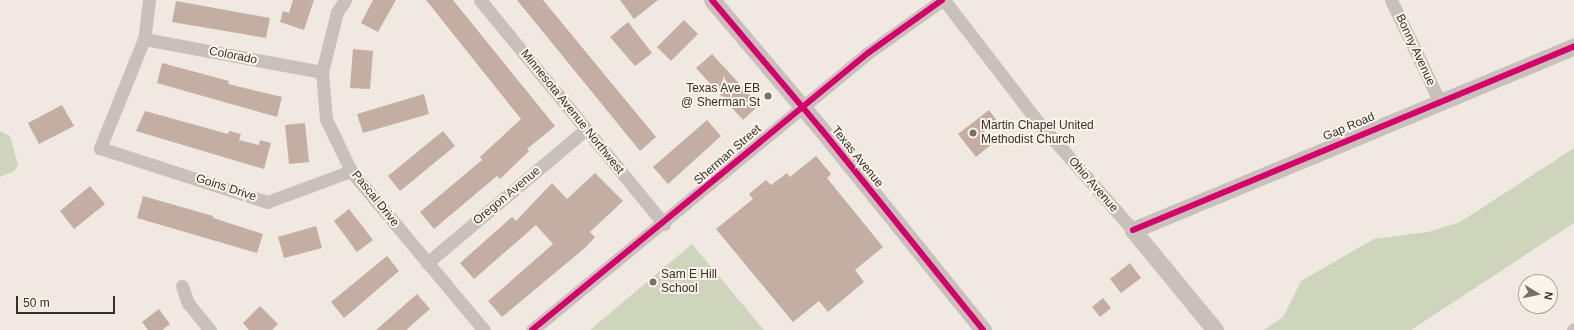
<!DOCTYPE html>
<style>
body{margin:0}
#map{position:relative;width:1574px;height:330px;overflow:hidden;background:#efe9e2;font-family:Arial,sans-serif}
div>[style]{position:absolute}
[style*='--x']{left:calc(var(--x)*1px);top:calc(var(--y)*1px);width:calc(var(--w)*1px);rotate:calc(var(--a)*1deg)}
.green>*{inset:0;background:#cfd5bc}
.building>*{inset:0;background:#c4ada3}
.minor>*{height:13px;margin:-6.5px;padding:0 6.5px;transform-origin:6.5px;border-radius:6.5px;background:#c8c1bb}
.tertiary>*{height:17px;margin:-8.5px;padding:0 8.5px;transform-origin:8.5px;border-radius:8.5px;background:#c8c1bb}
.cycleway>*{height:6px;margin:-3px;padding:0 3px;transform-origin:3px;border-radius:3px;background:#d6006c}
.dots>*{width:11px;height:11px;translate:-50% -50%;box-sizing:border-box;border:2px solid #fbf4ea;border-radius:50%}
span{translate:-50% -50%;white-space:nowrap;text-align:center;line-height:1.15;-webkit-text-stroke:4px #fbf4ea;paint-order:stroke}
.street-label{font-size:12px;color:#392e29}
.poi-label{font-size:12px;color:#392e29}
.right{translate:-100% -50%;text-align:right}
.left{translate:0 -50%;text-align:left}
.north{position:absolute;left:1518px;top:274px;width:40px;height:40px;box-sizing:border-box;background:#fbf4ea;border:1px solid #ada59d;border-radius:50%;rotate:100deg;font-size:11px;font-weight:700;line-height:16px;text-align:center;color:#392e29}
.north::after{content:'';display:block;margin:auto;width:14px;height:18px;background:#796f6a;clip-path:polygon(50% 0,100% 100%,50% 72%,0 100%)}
.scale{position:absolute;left:16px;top:296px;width:99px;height:18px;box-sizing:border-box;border:2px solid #392e29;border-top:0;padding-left:5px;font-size:12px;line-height:14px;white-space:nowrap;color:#392e29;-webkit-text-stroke:3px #fbf4ea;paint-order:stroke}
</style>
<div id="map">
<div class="green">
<div style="clip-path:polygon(0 131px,10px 136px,18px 165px,14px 171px,0 177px)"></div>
<div style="clip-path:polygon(1574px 148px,1574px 223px,1411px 330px,1264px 330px,1283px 317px,1301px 281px,1374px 239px,1428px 232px,1460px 222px)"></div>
<div style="clip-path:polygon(692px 244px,764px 330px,590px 330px)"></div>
</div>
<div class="building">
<div style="clip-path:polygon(293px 0,314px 0,304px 30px,280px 22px,283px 11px,289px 13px)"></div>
<div style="clip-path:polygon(373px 0,396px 0,378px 32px,361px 23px)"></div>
<div style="clip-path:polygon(426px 0,453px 0,555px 126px,527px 149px,529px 151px,500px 179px,497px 176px,434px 229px,420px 212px,482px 160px,480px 157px,521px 119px)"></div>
<div style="clip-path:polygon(517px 0,543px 0,656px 137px,640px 151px)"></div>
<div style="clip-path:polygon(620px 0,658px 0,634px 19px)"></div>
<div style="clip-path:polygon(176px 1px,270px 18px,266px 38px,172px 22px)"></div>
<div style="clip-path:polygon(684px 20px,698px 34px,671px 61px,657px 47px)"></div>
<div style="clip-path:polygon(628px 22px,652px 53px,635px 66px,610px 37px)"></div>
<div style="clip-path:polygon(353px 49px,373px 51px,370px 89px,350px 88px)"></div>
<div style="clip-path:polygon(712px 54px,759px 105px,743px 120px,696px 68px)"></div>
<div style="clip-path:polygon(162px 63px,229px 81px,228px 84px,282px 97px,277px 117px,157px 83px)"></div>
<div style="clip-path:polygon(424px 94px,429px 114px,363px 133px,357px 114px)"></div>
<div style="clip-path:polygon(62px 105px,74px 126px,39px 144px,28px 123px)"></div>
<div style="clip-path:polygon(989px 110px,997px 121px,984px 131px,993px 143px,976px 157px,958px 134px)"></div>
<div style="clip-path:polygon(145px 111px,228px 134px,229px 131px,241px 134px,239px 140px,259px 145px,260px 140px,271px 143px,264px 169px,136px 131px)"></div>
<div style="clip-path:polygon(707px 120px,721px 136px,668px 184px,653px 167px)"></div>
<div style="clip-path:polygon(305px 123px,309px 162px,289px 164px,285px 125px)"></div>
<div style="clip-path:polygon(443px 131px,455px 146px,400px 191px,388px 176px)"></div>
<div style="clip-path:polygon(816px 156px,831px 174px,827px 178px,883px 247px,855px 270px,864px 282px,828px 312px,819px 301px,793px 322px,716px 229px,753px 199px,749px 194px,766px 180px,771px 185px,787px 173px,790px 177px)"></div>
<div style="clip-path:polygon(595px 173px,623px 201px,590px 232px,595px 237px,586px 247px,502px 317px,488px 301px,553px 244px,536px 225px,474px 279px,460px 263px,512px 217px,516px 221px,552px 183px,567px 199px)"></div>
<div style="clip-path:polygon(90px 186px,105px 204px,74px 229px,60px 211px)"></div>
<div style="clip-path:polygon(143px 196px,213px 216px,213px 218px,263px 234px,257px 253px,137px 218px)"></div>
<div style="clip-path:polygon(349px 209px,373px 240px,357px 252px,334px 221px)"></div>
<div style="clip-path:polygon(316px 226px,322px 248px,284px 258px,278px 237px)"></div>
<div style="clip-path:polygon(387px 256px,399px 271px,344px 318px,331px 302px)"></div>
<div style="clip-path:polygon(1130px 263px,1141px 278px,1121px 293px,1110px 279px)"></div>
<div style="clip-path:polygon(417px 294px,430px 309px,406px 330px,376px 330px)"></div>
<div style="clip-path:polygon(1103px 298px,1111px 308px,1100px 317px,1092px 307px)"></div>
<div style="clip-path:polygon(260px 306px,278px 324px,272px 330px,249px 330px,243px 323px)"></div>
<div style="clip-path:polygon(159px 309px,170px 324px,162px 330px,148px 330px,142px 322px)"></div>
</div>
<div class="minor">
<div style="--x:149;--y:0;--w:39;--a:97"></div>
<div style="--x:144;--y:39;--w:118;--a:112"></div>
<div style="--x:100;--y:148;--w:176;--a:17.9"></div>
<div style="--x:267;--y:202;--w:90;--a:-20.3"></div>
<div style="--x:345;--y:0;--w:14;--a:124"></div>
<div style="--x:337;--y:12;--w:62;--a:104"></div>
<div style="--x:322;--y:72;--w:47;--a:85.1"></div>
<div style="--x:326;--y:119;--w:58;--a:64.3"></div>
<div style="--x:351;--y:171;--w:207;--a:50.1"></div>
<div style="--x:480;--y:0;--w:290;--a:50.6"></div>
<div style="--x:944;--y:0;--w:148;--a:52.4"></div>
<div style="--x:1034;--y:117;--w:150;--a:48.8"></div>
<div style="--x:1391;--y:0;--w:111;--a:64.4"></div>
<div style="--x:144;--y:39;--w:181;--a:10.5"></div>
<div style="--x:427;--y:263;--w:208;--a:-40.1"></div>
<div style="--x:182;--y:286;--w:18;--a:71"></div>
<div style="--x:188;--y:303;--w:35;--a:51"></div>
<div style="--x:532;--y:330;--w:435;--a:-39.5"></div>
<div style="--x:868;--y:53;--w:91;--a:-35.6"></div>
<div style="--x:1573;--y:330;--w:1;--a:-45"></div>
</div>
<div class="tertiary">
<div style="--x:712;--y:0;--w:169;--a:49.8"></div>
<div style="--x:821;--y:129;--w:258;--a:51.1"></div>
<div style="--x:1215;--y:330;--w:129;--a:-129.4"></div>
<div style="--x:1133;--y:230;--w:478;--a:-22.6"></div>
</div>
<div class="cycleway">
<div style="--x:712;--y:0;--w:169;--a:49.8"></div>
<div style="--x:821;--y:129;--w:258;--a:51.1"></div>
<div style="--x:1133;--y:230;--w:478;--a:-22.6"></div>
<div style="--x:532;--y:330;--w:435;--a:-39.5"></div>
<div style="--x:868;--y:53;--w:91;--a:-35.6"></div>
</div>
<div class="dots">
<div style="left:768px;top:96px;background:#796f6a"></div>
<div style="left:973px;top:133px;background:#796f6a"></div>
<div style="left:653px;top:282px;background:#796f6a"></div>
</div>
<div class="street-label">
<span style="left:1415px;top:50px;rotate:65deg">Bonny Avenue</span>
<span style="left:233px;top:56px;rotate:11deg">Colorado</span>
<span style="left:572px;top:112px;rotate:51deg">Minnesota Avenue Northwest</span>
<span style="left:1349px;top:127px;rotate:-23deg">Gap Road</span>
<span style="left:728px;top:155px;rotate:-41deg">Sherman Street</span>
<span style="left:857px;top:157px;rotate:51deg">Texas Avenue</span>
<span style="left:1093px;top:185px;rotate:49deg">Ohio Avenue</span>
<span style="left:226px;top:188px;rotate:18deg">Goins Drive</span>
<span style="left:507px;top:196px;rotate:-40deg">Oregon Avenue</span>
<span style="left:375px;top:199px;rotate:51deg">Pascal Drive</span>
</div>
<div class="poi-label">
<span class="right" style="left:760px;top:96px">Texas Ave EB<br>@ Sherman St</span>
<span class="left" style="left:981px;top:133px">Martin Chapel United<br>Methodist Church</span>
<span class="left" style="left:661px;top:282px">Sam E Hill<br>School</span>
</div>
<div class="north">N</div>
<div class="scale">50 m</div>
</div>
